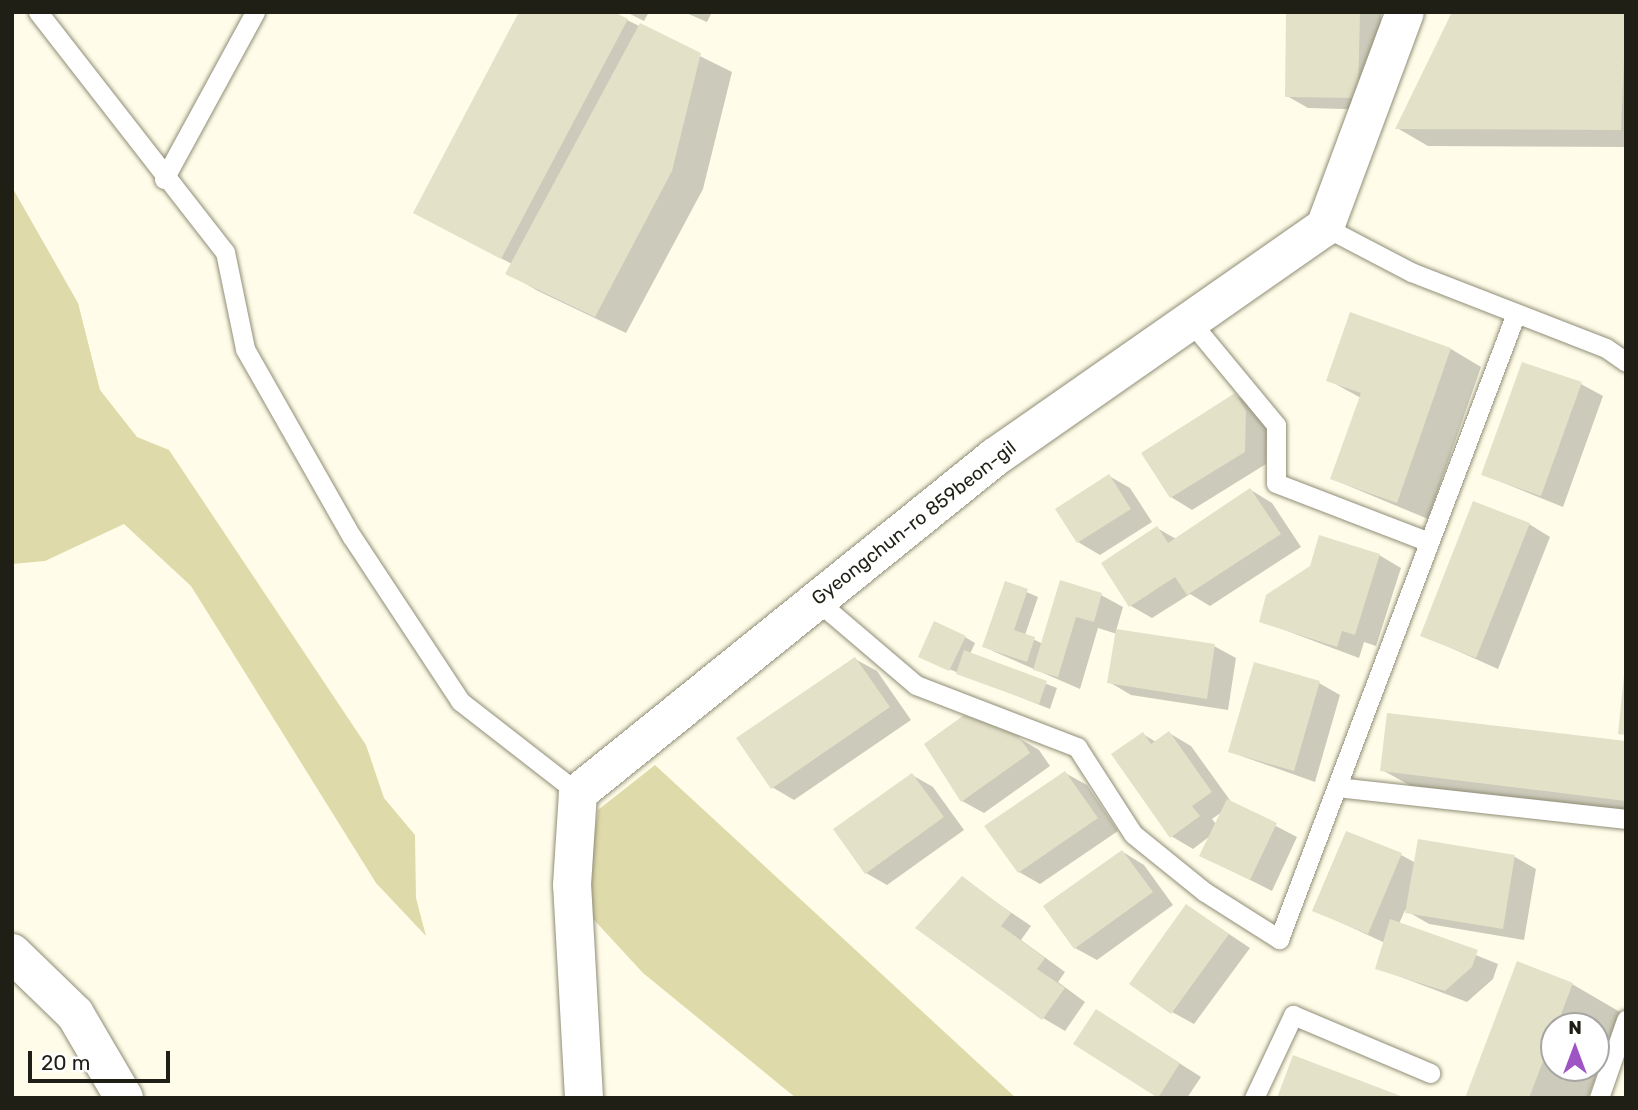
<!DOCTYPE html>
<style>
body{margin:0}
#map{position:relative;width:1638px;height:1110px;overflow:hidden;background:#fffde9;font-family:Rubik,sans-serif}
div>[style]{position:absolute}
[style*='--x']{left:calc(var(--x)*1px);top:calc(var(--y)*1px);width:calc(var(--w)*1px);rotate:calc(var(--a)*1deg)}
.green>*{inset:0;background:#dfdaaa}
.shadow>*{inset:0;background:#0003}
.building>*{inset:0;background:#e3e1c8}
.roads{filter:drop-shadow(0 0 2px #908d77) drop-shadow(0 0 2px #908d77)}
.lane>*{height:19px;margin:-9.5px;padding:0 9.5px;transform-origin:9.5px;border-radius:9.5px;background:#fff}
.street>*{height:38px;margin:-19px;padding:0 19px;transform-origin:19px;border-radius:19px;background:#fff}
span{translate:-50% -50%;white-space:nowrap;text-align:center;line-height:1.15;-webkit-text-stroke:7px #fff;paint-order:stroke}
.street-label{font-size:19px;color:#201f16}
.frame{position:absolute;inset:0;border:14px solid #201f16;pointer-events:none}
.north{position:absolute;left:1540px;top:1012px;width:70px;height:70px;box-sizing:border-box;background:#fff;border:2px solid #a6a5a2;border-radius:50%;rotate:0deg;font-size:19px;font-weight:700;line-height:28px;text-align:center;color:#201f16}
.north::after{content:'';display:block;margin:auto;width:24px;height:32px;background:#9f54c6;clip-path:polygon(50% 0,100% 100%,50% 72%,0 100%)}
.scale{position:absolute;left:28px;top:1051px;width:142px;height:32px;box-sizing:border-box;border:4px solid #201f16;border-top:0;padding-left:9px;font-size:21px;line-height:24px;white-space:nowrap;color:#201f16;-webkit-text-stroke:5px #fff;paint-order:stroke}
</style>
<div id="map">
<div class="green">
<div style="clip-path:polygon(12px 187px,78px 303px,100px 390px,137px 437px,169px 450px,366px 745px,384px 798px,415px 835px,416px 898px,426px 936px,376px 883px,191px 586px,124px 524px,45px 561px,12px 564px)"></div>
<div style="clip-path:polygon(655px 765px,1016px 1098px,796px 1098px,643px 973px,584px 909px,598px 810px)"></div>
</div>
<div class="shadow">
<div style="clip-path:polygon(611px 12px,732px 72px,703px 189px,626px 333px,538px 291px,507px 273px,512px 264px,447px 230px)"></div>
<div style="clip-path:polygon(626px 12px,649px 12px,644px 21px)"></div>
<div style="clip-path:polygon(684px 12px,712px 12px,707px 22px)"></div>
<div style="clip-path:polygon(1288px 12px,1381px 12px,1380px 110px,1308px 108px,1287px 96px)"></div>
<div style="clip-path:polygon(1626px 13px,1626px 147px,1428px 146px,1397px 128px)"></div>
<div style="clip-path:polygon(1451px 349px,1481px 367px,1428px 519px,1332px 479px,1361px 398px,1328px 380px)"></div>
<div style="clip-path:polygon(1581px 384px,1603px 396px,1563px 507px,1484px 475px)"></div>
<div style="clip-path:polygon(1235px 395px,1256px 407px,1267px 424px,1266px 464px,1192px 510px,1171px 497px)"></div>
<div style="clip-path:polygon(1109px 476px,1130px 488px,1152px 522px,1100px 555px,1078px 542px)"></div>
<div style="clip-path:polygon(1251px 490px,1272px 503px,1301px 547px,1210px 606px,1190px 594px,1152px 618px,1131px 606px,1103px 564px,1157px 528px,1176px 539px)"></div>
<div style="clip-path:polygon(1529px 524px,1550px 537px,1498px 669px,1422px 635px)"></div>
<div style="clip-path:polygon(1379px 555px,1401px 568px,1376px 646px,1364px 642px,1359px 658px,1261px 621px)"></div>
<div style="clip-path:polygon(1006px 583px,1038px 597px,1025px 635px,1043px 644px,1101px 595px,1123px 607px,1116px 631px,1214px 646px,1236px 658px,1228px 710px,1131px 695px,1109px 682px,1117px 634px,1098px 628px,1080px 689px,995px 652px,984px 646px)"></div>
<div style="clip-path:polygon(965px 637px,975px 643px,970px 654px,1057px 688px,1050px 709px,931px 662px)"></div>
<div style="clip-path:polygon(855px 659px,877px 671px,911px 720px,794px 800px,772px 787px)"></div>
<div style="clip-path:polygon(1319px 683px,1340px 695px,1315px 782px,1230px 752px)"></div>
<div style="clip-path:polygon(evenodd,1169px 733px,1191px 746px,1232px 803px,1297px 837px,1272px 891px,1201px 855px,1210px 836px,1193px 849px,1171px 836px,1143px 734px,1156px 742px,1169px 733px,1222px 812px,1216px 824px,1212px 819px,1222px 812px)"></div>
<div style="clip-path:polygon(1017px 737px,1039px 750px,1050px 766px,984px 813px,962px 801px)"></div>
<div style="clip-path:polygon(1626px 743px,1626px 813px,1413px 787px,1382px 770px)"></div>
<div style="clip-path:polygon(1065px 773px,1087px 785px,1118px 831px,1040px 884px,1019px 872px)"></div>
<div style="clip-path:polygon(912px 775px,933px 787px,964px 830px,887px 885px,866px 873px)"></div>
<div style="clip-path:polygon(1123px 852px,1144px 865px,1173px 905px,1097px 960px,1075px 948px)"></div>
<div style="clip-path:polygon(1401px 855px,1416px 863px,1515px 857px,1536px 869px,1524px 940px,1429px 924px,1405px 910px,1399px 924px,1498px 964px,1493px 979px,1467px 1002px,1377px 968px,1385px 943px,1314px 910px)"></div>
<div style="clip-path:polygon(962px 879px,1031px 926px,1021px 940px,1065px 972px,1058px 982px,1085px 1002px,1065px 1031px,1043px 1018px)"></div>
<div style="clip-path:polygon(1187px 906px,1250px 948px,1194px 1024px,1172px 1012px)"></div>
<div style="clip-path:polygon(evenodd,1572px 984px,1620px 1012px,1588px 1098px,1467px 1098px,1572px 984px,1554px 1026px,1596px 1026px,1596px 1068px,1554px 1068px,1554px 1026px)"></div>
<div style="clip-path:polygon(1118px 1024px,1201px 1077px,1187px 1098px,1159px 1098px,1075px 1043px)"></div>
</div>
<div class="building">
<div style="clip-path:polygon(519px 12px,614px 12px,628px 19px,501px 259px,413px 213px)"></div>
<div style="clip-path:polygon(1286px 12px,1360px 12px,1358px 98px,1285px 97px)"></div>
<div style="clip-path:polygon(1452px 12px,1626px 12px,1621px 130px,1395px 129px)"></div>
<div style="clip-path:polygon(640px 23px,701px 53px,672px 171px,595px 317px,505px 274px)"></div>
<div style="clip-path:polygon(1350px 312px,1451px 348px,1397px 503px,1330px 479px,1361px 393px,1326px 381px)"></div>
<div style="clip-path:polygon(1522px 362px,1582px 382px,1541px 496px,1481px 475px)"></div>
<div style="clip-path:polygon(1235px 393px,1246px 411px,1245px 452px,1170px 498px,1141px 453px)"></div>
<div style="clip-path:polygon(1109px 474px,1131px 509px,1077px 543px,1055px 509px)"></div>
<div style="clip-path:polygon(1250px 488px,1281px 534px,1187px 595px,1175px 577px,1129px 607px,1101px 563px,1157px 526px,1168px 543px)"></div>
<div style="clip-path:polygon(1473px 501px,1530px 523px,1476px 658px,1420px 636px)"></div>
<div style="clip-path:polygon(1319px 535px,1380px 554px,1355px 635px,1342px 631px,1337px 647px,1259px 622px,1266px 595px,1310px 566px)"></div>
<div style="clip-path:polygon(1060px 580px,1102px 593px,1094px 622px,1076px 617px,1058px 677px,1033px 670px)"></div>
<div style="clip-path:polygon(1005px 581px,1028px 589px,1014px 630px,1035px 637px,1027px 662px,982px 647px)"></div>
<div style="clip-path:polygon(934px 621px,966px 636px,949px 671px,918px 657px)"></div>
<div style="clip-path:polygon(1116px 629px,1215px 644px,1207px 699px,1107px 683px)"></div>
<div style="clip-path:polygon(964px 650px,1047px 681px,1039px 704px,956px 674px)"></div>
<div style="clip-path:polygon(855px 657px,890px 707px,771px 789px,736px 738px)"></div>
<div style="clip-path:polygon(1254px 662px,1320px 681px,1294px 771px,1228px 752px)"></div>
<div style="clip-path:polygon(1624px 675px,1626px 676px,1626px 735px,1618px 734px)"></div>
<div style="clip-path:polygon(1387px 713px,1626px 741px,1626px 801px,1380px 771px)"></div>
<div style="clip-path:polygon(964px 715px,1018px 735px,1030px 753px,961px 802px,924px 744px)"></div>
<div style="clip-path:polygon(1169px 731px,1212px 792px,1192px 806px,1200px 816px,1170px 838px,1111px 754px,1143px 732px,1151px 744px)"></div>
<div style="clip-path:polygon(1065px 771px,1098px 818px,1018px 873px,984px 826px)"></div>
<div style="clip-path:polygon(912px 773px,944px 817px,865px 874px,833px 829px)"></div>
<div style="clip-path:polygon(1227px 799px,1277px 823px,1250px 880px,1199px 856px)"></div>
<div style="clip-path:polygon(1346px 831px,1402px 853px,1368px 934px,1312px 911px)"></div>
<div style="clip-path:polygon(1418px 839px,1515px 855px,1503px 929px,1405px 913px)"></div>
<div style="clip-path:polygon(1122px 850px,1153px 892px,1074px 949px,1043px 906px)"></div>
<div style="clip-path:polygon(962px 876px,1011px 913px,1001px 926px,1045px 958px,1037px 969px,1065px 988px,1042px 1020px,915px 928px)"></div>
<div style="clip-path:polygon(1186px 904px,1229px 934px,1171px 1014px,1129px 984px)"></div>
<div style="clip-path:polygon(1390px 919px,1478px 950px,1472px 967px,1445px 991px,1375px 969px)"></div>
<div style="clip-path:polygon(1517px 961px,1573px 983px,1529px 1098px,1465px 1098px)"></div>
<div style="clip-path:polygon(1096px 1009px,1180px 1063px,1158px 1098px,1073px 1044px)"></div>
<div style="clip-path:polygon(1293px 1055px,1406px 1098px,1277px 1098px)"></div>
</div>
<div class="roads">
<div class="lane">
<div style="--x:38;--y:12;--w:304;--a:52.1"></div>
<div style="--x:225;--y:252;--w:99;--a:78.3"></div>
<div style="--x:245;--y:349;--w:216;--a:60.4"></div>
<div style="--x:352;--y:537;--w:196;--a:56.6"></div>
<div style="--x:460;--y:701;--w:150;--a:37.9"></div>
<div style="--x:164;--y:179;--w:190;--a:-61.4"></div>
<div style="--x:1325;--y:227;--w:97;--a:27.6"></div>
<div style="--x:1411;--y:272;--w:209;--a:21.3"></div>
<div style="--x:1606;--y:348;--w:24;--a:35"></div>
<div style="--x:1190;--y:321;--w:135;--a:50.4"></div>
<div style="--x:1276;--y:425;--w:58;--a:90"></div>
<div style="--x:1276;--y:483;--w:164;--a:21.1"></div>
<div style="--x:816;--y:600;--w:131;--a:40.4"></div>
<div style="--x:916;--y:685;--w:173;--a:21.1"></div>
<div style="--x:1077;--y:747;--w:103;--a:57.2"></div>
<div style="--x:1133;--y:834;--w:92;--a:38.9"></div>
<div style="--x:1205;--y:892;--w:88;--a:32.4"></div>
<div style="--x:1279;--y:939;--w:669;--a:-69.26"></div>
<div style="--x:1337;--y:787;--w:291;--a:6.3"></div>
<div style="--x:1254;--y:1098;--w:92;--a:-64.8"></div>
<div style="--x:1293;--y:1015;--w:149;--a:22.9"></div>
<div style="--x:1599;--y:1098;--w:83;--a:-70.9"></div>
</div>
<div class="street">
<div style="--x:12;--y:953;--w:88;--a:44.1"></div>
<div style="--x:75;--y:1014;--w:97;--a:59.7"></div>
<div style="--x:584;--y:1098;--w:213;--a:-93.2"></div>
<div style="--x:572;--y:885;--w:92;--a:-86.3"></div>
<div style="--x:578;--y:793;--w:536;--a:-38.86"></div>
<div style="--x:995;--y:457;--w:402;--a:-34.9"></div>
<div style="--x:1325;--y:227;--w:229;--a:-69.6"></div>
</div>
</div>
<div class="street-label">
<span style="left:914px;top:523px;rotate:-38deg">Gyeongchun-ro 859beon-gil</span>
</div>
<div class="frame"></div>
<div class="north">N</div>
<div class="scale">20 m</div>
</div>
